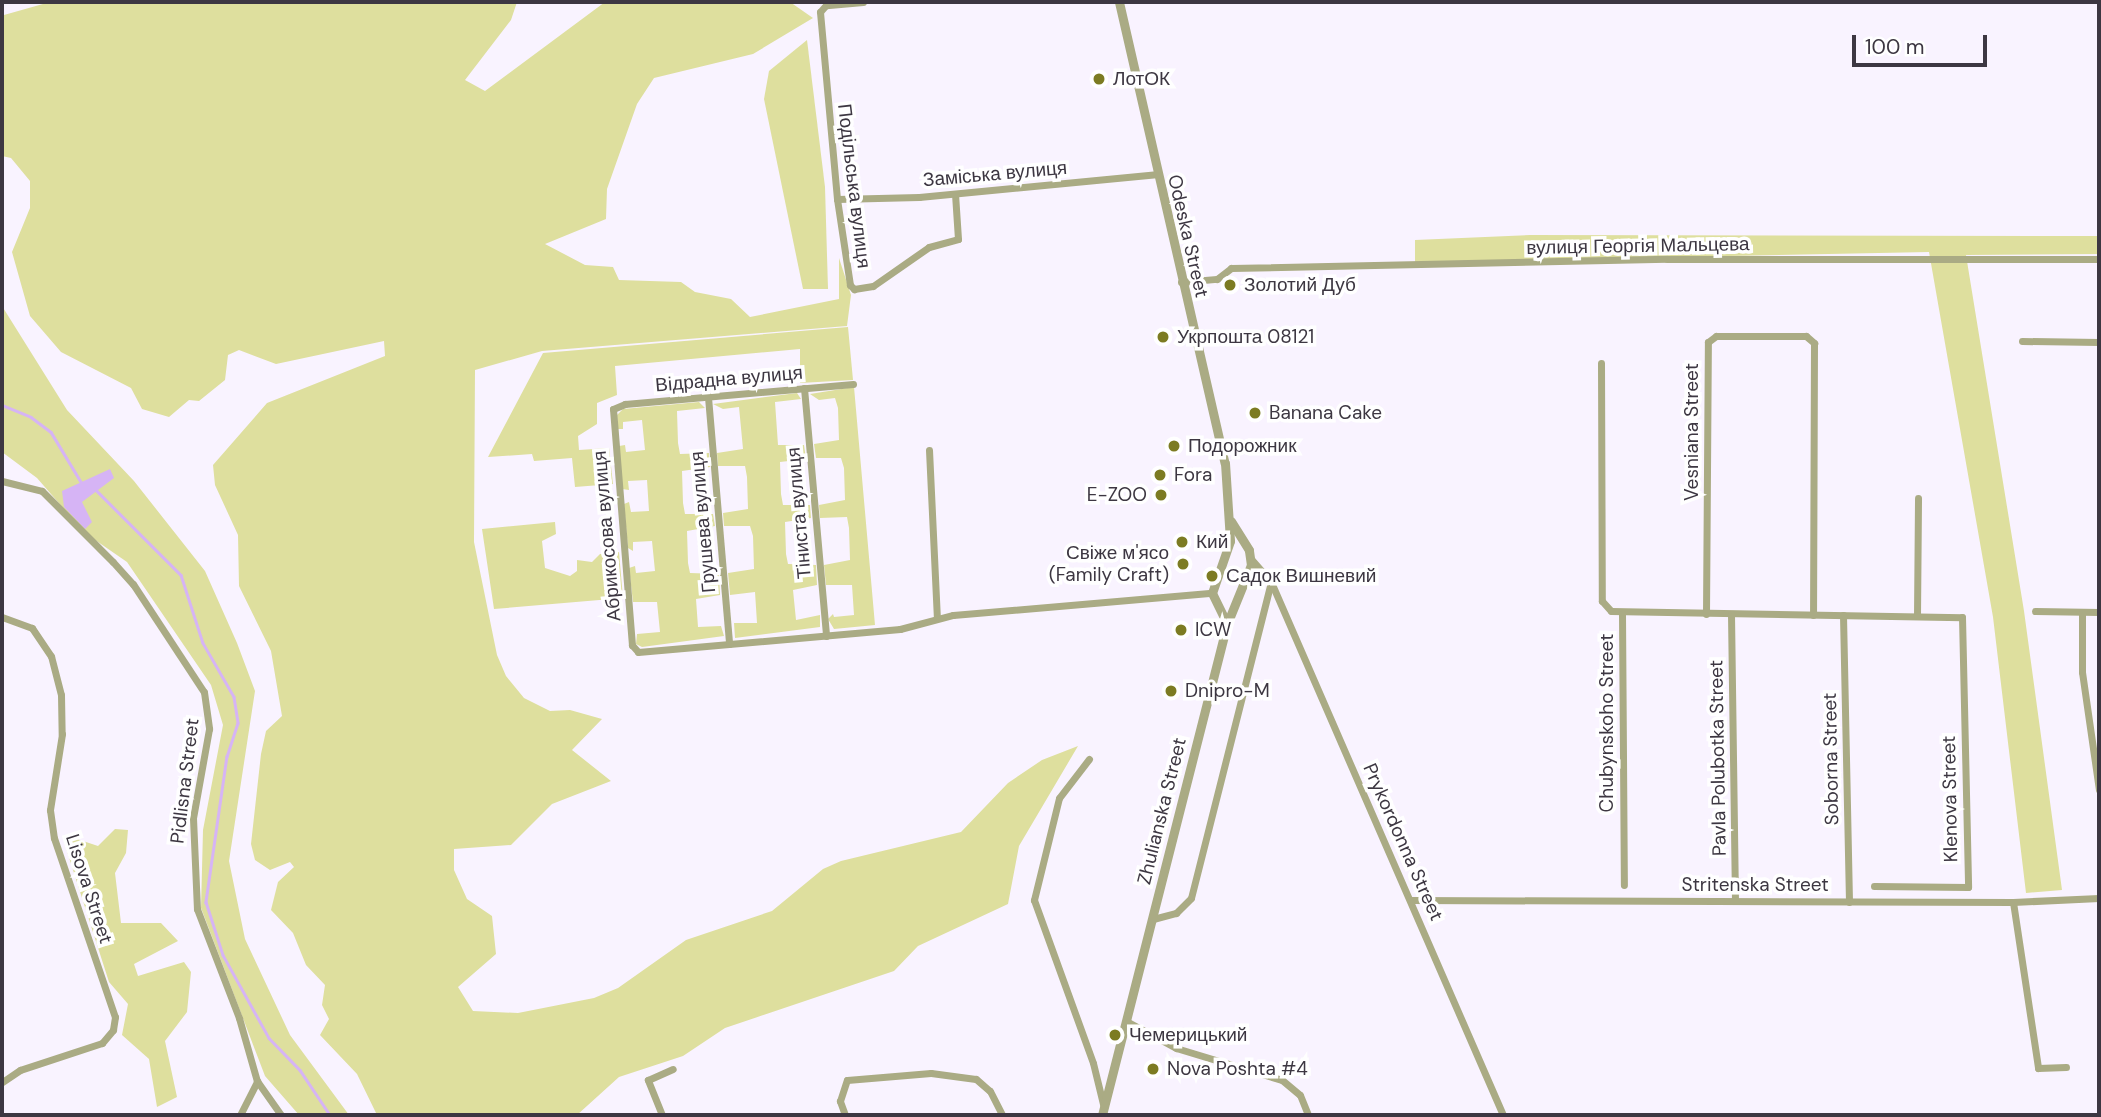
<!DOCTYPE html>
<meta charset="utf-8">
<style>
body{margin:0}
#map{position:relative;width:2101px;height:1117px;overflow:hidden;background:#f9f3ff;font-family:"DM Sans",sans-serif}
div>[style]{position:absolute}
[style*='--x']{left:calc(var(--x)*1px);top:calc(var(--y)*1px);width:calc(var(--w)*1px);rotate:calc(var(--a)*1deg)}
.green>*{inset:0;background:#dedf9e}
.water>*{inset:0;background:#d6b4f5}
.stream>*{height:2.5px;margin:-1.25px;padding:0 1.25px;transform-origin:1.25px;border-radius:1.25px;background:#d6b4f5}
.minor>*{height:7px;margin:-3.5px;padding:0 3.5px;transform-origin:3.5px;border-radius:3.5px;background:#aaab84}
.tertiary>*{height:9px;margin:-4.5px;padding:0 4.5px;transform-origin:4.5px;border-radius:4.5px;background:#aaab84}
.dots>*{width:19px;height:19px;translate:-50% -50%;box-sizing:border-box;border:4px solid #fff;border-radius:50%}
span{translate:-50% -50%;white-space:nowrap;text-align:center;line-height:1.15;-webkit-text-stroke:7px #fff;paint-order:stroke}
.poi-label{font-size:19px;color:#3d3742}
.left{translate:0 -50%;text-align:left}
.right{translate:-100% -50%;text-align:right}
.street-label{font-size:19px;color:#3d3742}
.frame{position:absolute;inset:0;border:4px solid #3d3742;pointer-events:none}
.scale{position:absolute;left:1852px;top:35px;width:135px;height:32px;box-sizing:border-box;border:4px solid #3d3742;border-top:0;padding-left:9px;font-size:21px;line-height:24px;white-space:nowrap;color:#3d3742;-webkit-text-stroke:5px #fff;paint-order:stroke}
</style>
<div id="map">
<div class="green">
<div style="clip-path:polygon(50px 2px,517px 2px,511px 20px,465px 80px,485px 91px,605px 2px,790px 2px,813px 18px,753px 54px,654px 78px,637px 104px,607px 189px,606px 219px,545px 244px,585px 265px,613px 267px,619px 280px,681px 282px,695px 292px,731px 299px,750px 317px,839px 299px,839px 258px,851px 295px,847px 326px,542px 351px,475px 370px,474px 542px,497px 655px,506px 676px,524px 698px,550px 711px,570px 710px,602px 719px,572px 750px,611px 781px,552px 804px,511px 845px,454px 849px,454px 870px,467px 899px,492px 916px,496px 954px,458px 987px,473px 1011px,518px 1013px,594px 998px,618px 988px,686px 940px,772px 911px,823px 869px,841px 861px,961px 832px,1008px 783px,1042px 760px,1078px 746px,1019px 846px,1008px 904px,918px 946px,894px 971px,725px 1028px,683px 1056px,619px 1077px,577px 1115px,377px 1115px,357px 1074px,320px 1035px,329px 1019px,322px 1005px,325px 985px,306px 965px,293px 933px,271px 910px,278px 882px,294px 867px,290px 862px,270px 870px,255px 860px,251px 844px,261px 754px,266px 731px,282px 716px,271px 651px,239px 586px,238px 535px,215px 485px,213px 465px,267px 403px,385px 356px,384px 341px,276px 364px,239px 350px,228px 355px,225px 380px,199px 401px,189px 400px,169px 417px,142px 409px,131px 388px,61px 352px,30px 316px,12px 252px,30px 208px,30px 181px,11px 158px,2px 156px,2px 5px,4px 15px)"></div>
<div style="clip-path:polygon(807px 40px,825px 187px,828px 289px,803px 289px,764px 99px,769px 71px)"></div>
<div style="clip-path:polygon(1530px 235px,2099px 236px,2099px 254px,1966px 255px,2024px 611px,2062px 890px,2026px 893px,1993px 617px,1929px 252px,1415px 262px,1415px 240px)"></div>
<div style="clip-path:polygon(2px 306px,67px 410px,134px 481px,205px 571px,237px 643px,255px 691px,229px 861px,245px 939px,290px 1035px,349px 1115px,299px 1115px,265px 1076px,201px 908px,203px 830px,223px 725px,211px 685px,127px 562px,85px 533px,37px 478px,2px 452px)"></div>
<div style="clip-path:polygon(848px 327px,853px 380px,800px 383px,800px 349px,615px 366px,617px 395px,597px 403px,597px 424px,578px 436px,579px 450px,609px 448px,613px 484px,575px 487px,572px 458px,534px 461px,532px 454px,488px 457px,543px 353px)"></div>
<div style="clip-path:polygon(854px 387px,875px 625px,834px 629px,828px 619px,833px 614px,834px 617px,854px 615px,852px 585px,826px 585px,824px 565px,850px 560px,849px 528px,847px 517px,820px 518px,819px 505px,845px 500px,844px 468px,841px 458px,816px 458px,814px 444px,839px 440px,838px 408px,835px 398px,819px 400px,810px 394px)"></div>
<div style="clip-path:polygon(797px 393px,801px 399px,775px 402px,778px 445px,804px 445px,806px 459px,780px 462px,781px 494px,783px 505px,810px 505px,811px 518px,785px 522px,786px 554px,788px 564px,816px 565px,817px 585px,793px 590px,796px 620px,820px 615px,820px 627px,735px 638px,734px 623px,757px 623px,755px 592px,730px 595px,728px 573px,754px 569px,753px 536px,750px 526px,724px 526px,723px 513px,748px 509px,747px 477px,745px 466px,718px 466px,717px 453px,743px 449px,739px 407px,723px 409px,713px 404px)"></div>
<div style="clip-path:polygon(699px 402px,705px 408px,677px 411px,678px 443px,680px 454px,709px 453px,710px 467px,682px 471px,683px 503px,685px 514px,713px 514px,715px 526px,687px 531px,688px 563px,690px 573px,719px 574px,720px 595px,696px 599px,698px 627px,721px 626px,724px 636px,642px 647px,636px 644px,637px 634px,660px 632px,657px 602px,633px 602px,629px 568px,635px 566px,636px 573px,655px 571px,652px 541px,633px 542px,633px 551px,628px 548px,624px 504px,629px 502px,631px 512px,649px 511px,647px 480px,628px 481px,629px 490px,622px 489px,619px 446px,625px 445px,626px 452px,645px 450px,642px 420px,623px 422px,623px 429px,618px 429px,617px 415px,623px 409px)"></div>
<div style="clip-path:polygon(555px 522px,556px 534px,542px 541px,545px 568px,570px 576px,577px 571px,577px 560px,592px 562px,600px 554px,619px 552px,623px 598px,494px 609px,482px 529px)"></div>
<div style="clip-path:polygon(115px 829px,128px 830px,126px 853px,115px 873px,121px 923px,161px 923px,178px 941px,134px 964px,138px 976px,184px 962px,191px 972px,187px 1012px,165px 1041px,177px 1097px,157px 1107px,149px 1059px,122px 1035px,128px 1004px,109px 982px,65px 845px,74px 838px,98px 846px)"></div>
</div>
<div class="water">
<div style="clip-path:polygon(110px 469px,114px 478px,82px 502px,92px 522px,85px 529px,64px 507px,62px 491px)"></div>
</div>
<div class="stream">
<div style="--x:2;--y:405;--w:31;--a:22"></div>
<div style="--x:31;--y:417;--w:25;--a:37"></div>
<div style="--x:51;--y:432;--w:58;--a:59"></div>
<div style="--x:96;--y:490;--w:120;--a:45"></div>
<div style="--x:181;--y:575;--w:71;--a:72.1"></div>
<div style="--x:203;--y:643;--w:62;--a:60.1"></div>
<div style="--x:234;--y:697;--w:26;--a:81"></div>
<div style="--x:238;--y:723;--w:35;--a:108"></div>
<div style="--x:227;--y:756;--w:148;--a:98.2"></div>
<div style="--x:206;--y:902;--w:56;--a:72.2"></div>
<div style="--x:223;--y:955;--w:95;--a:61"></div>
<div style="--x:269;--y:1038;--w:45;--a:45.9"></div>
<div style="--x:300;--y:1070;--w:54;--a:56.3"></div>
</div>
<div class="minor">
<div style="--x:863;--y:2;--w:37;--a:175"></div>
<div style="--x:826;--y:5;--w:9;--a:131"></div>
<div style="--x:820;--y:12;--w:188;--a:84.8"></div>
<div style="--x:837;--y:199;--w:87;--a:81.4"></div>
<div style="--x:850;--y:285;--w:6;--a:45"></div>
<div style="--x:854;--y:289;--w:19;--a:-9"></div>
<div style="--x:873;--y:286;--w:68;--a:-34.9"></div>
<div style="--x:929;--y:247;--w:30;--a:-15"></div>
<div style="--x:958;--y:239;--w:45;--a:-93.8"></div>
<div style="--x:837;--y:199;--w:82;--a:-1.4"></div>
<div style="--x:919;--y:197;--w:238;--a:-5.5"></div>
<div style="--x:1181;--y:282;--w:36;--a:-5"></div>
<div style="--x:1217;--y:279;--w:18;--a:-38"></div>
<div style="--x:1231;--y:268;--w:436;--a:-1.2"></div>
<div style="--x:1667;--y:259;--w:432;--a:0"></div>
<div style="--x:2022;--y:341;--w:77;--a:0.7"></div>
<div style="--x:1601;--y:363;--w:238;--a:89.8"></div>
<div style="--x:1602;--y:601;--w:13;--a:48"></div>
<div style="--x:1611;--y:611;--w:351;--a:1"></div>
<div style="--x:1962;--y:617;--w:270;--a:88.7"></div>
<div style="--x:1968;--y:887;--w:94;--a:-179.4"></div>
<div style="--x:853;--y:384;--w:229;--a:175"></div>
<div style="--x:625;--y:404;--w:13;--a:157"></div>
<div style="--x:613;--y:409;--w:237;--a:85.4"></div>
<div style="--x:632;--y:645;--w:9;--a:49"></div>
<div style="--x:638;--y:652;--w:263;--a:-5"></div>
<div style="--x:900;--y:629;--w:55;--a:-14.8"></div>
<div style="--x:953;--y:615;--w:260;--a:-4.9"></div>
<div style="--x:804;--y:388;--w:249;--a:84.9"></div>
<div style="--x:708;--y:397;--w:248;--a:85.1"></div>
<div style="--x:929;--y:450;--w:167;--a:87.3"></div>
<div style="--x:2;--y:481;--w:41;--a:14"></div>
<div style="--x:42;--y:491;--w:100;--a:45"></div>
<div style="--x:113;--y:562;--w:30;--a:48"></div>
<div style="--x:133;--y:584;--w:129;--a:56.7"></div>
<div style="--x:204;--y:692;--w:37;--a:82"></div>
<div style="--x:209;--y:729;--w:90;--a:100.2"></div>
<div style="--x:193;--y:818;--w:91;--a:87.5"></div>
<div style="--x:197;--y:909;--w:117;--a:68.9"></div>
<div style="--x:239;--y:1018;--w:66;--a:74.1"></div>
<div style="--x:257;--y:1081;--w:42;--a:54.8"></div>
<div style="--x:1252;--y:560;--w:29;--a:49"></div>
<div style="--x:2035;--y:611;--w:64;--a:0.9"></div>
<div style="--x:2082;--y:612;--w:60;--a:90"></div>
<div style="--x:2082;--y:672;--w:119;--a:81.8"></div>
<div style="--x:1622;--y:614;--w:271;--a:89.6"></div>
<div style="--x:1706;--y:614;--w:272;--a:-89.6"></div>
<div style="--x:1708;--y:342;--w:10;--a:-37"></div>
<div style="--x:1716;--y:336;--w:90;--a:0"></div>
<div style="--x:1806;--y:336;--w:11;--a:41"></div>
<div style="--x:1814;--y:343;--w:272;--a:90.2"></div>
<div style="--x:1731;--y:614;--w:287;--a:89.2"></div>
<div style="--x:1843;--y:615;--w:287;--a:88.8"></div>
<div style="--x:1917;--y:616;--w:118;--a:-89.5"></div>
<div style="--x:2;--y:617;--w:32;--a:20"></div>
<div style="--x:32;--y:628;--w:34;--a:56"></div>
<div style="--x:51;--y:656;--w:40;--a:75.6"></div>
<div style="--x:61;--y:695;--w:39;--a:89"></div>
<div style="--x:62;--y:734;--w:77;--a:99"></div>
<div style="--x:50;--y:810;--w:28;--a:82"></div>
<div style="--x:54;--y:838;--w:189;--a:71.2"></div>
<div style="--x:115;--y:1017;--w:13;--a:99"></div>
<div style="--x:113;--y:1030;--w:17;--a:130"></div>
<div style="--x:102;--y:1043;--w:86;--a:161.8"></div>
<div style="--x:20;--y:1070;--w:22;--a:146"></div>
<div style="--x:1089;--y:759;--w:49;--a:127.6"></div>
<div style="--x:1059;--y:798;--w:105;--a:103.8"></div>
<div style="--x:1034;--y:900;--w:173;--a:70.1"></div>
<div style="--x:1093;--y:1063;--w:46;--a:76.3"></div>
<div style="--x:1411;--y:900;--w:602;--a:0.19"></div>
<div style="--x:2013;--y:902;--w:86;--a:-2.7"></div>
<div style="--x:2013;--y:902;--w:168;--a:81.4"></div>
<div style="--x:2038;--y:1068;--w:28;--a:-2"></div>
<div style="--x:1153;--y:919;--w:24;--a:-15"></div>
<div style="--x:1176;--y:913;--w:21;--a:-45"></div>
<div style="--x:1191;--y:898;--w:326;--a:-75.8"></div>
<div style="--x:1271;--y:582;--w:581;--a:66.48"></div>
<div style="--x:1128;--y:1022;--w:55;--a:28.4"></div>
<div style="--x:1176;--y:1048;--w:111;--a:16.8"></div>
<div style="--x:1282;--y:1080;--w:23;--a:40"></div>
<div style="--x:1300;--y:1095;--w:22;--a:68"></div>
<div style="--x:240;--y:1115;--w:38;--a:-63"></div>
<div style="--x:662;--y:1115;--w:38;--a:-112"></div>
<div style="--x:648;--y:1080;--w:27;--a:-24"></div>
<div style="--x:845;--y:1115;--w:15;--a:-110"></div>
<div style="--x:840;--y:1101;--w:22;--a:-72"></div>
<div style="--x:847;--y:1080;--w:84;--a:-4.8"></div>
<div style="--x:931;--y:1073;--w:45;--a:7.6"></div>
<div style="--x:976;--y:1079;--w:18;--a:41"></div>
<div style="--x:990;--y:1091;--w:27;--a:63"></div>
</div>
<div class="tertiary">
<div style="--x:1119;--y:2;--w:473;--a:77.1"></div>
<div style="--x:1225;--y:463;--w:78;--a:86.3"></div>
<div style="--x:1230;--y:541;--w:55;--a:109.1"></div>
<div style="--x:1212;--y:593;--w:34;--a:64"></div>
<div style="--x:1102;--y:1115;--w:507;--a:-75.72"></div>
<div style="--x:1227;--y:624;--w:64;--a:-67.9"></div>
<div style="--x:1251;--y:565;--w:15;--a:-98"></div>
<div style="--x:1249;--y:550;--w:34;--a:-122"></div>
</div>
<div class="dots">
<div style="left:1099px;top:79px;background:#7c7b22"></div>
<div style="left:1230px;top:285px;background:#7c7b22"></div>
<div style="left:1163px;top:337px;background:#7c7b22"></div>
<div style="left:1255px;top:413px;background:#7c7b22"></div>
<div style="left:1174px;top:446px;background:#7c7b22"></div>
<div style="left:1160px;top:475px;background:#7c7b22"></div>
<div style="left:1161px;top:495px;background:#7c7b22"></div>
<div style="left:1182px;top:542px;background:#7c7b22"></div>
<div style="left:1183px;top:564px;background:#7c7b22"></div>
<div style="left:1212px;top:576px;background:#7c7b22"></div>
<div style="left:1181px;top:630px;background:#7c7b22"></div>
<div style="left:1171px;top:691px;background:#7c7b22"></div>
<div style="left:1115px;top:1035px;background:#7c7b22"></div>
<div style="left:1153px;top:1069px;background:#7c7b22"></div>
</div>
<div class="poi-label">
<span class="left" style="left:1113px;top:79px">ЛотОК</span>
<span class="left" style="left:1244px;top:285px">Золотий Дуб</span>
<span class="left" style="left:1177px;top:337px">Укрпошта 08121</span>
<span class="left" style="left:1269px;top:413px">Banana Cake</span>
<span class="left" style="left:1188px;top:446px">Подорожник</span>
<span class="left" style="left:1174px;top:475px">Fora</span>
<span class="right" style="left:1147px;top:495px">E-ZOO</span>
<span class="left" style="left:1196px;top:542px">Кий</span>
<span class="right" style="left:1169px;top:564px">Свіже м'ясо<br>(Family Craft)</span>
<span class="left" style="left:1226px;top:576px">Садок Вишневий</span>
<span class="left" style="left:1195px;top:630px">ICW</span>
<span class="left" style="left:1185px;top:691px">Dnipro-M</span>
<span class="left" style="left:1129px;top:1035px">Чемерицький</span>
<span class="left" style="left:1167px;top:1069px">Nova Poshta #4</span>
</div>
<div class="street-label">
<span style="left:995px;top:174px;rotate:-5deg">Заміська вулиця</span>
<span style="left:854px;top:186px;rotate:83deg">Подільська вулиця</span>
<span style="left:1188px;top:236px;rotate:77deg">Odeska Street</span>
<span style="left:1638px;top:246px;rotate:-1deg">вулиця Георгія Мальцева</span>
<span style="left:729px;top:379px;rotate:-5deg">Відрадна вулиця</span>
<span style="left:1692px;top:432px;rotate:-90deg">Vesniana Street</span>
<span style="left:799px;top:513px;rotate:-95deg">Тіниста вулиця</span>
<span style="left:703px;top:522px;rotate:-95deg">Грушева вулиця</span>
<span style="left:607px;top:536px;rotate:-95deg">Абрикосова вулиця</span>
<span style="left:1607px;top:723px;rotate:-90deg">Chubynskoho Street</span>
<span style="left:1718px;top:758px;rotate:-91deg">Pavla Polubotka Street</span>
<span style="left:1831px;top:759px;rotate:-91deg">Soborna Street</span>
<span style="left:185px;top:781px;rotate:-83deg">Pidlisna Street</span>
<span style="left:1950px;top:799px;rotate:-91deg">Klenova Street</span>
<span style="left:1162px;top:811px;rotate:-76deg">Zhulianska Street</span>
<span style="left:1403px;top:842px;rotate:66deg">Prykordonna Street</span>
<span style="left:1755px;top:885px">Stritenska Street</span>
<span style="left:89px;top:889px;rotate:72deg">Lisova Street</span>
</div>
<div class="frame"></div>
<div class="scale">100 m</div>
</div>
